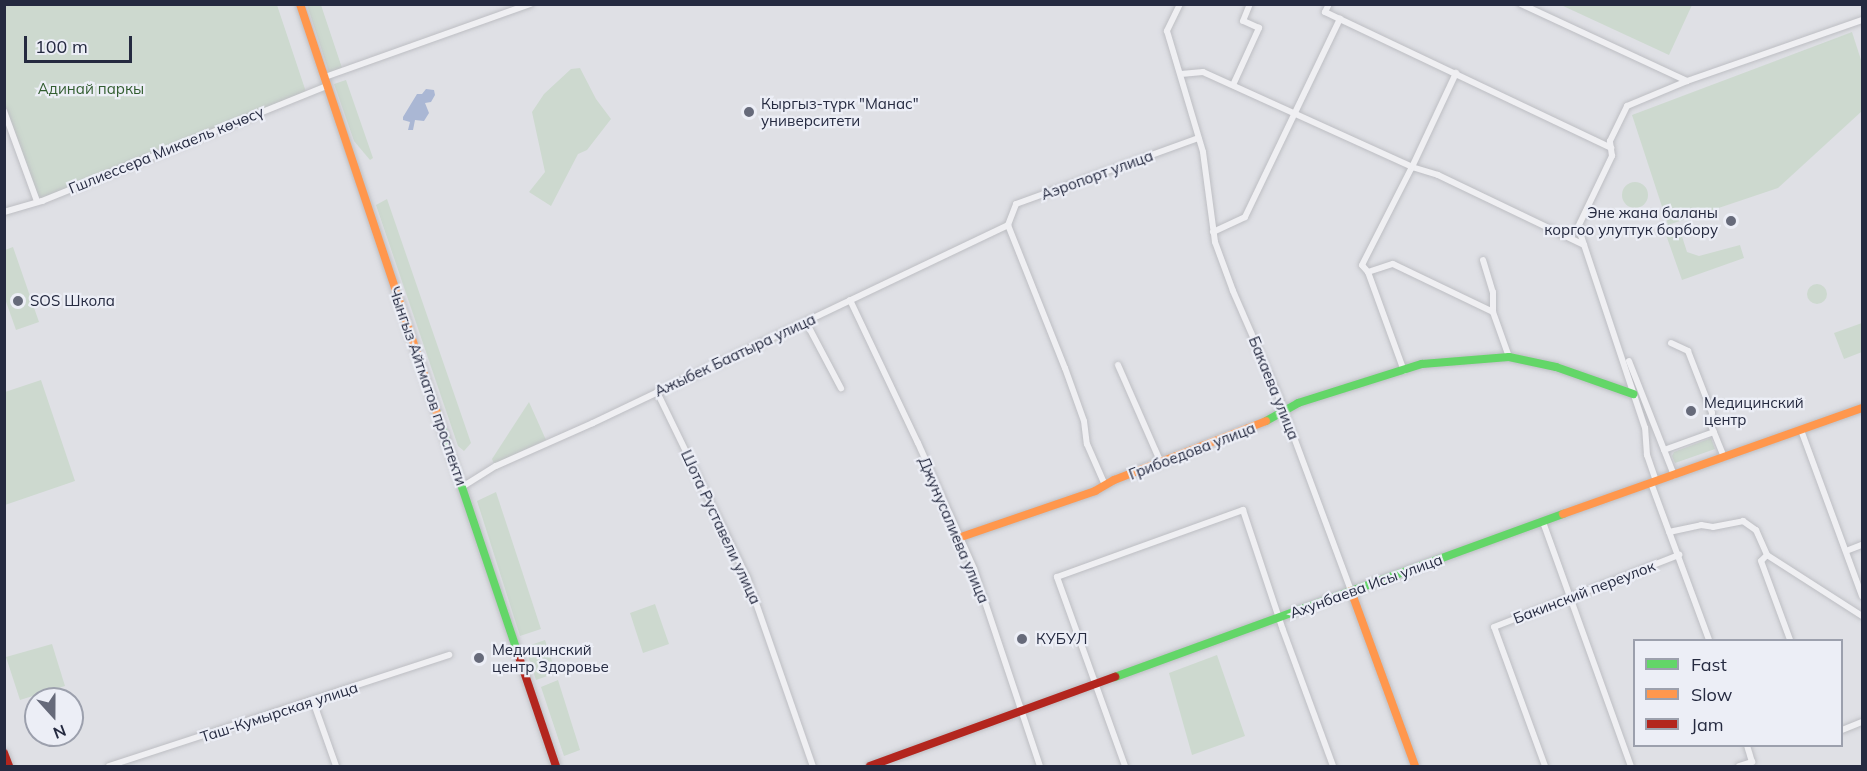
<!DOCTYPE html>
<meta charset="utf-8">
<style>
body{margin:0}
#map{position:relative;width:1867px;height:771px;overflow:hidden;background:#dfe0e5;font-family:Mulish,sans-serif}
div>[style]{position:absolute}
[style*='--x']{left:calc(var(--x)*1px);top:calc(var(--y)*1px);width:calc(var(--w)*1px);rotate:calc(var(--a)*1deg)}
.green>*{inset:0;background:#cdd9cf}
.round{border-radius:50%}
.water>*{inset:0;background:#aab7d4}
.roads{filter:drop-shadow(0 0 2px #bdbec3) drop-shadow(0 0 2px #bdbec3)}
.street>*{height:6px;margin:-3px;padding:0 3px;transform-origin:3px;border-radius:3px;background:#efeff2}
.fast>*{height:8px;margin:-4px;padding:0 4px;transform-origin:4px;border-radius:4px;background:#63d668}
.slow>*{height:8px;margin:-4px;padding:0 4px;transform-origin:4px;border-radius:4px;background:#ff974d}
.jam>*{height:8px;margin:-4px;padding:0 4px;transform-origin:4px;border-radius:4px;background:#b3261e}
.dots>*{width:16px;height:16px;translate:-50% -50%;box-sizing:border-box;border:3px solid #eceef6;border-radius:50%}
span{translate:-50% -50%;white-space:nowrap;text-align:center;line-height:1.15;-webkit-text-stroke:4.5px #eceef6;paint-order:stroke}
.park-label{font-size:15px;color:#325d30}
.poi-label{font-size:15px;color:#252a40}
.left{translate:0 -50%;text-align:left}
.right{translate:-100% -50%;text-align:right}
.street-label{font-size:15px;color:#252a40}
.frame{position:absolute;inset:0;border:6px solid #252a40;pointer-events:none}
.legend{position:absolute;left:1633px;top:639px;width:210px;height:108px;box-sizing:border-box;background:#eceef6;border:2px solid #9ca0ad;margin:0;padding:8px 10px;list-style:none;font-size:18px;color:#252a40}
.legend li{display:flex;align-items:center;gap:12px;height:30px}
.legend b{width:30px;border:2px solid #9ca0ad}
.north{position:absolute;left:24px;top:687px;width:60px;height:60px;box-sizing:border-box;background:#eceef6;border:2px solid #9ca0ad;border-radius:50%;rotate:159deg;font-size:16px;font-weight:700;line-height:24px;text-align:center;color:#252a40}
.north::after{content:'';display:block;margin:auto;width:21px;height:27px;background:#666a7a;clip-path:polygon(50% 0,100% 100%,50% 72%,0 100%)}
.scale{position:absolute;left:24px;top:36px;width:108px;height:27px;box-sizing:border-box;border:3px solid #252a40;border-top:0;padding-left:8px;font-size:18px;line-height:21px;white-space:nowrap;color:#252a40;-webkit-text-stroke:4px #eceef6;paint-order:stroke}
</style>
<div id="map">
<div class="green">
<div style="clip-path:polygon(5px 4px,277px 5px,306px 92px,43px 199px,37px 195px,5px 104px)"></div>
<div style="clip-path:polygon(307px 5px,321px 5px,342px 68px,329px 72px)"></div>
<div style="clip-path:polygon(1561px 5px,1692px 5px,1669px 55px)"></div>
<div style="clip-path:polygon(1852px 32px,1862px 63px,1862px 111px,1778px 188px,1668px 225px,1632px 115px)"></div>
<div style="clip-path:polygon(580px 68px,596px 99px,611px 119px,587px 150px,578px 154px,551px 206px,529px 192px,545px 172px,532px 112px,544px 94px,571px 69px)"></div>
<div style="clip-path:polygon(346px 80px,373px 158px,370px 160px,354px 141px,334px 84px)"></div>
<div class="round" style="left:1622px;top:182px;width:26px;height:26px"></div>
<div style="clip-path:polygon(387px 199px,471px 443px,464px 451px,458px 446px,376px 205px)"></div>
<div style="clip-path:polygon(1679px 227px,1687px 252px,1699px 256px,1740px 245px,1744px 258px,1682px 280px,1665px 232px)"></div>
<div style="clip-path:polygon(13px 247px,39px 322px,16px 330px,4px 296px,5px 250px)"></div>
<div class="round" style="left:1807px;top:284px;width:20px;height:20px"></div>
<div style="clip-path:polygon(1862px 323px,1862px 352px,1844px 359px,1834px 333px)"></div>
<div style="clip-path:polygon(41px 380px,75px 481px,5px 505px,5px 392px)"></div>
<div style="clip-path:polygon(529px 402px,546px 440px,494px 464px,492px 459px)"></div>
<div style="clip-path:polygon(1711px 438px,1715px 449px,1675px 463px,1672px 456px,1674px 452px)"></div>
<div style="clip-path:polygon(496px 492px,541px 629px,520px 636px,477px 501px)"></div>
<div style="clip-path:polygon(655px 604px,669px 644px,643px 653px,630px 613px)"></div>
<div style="clip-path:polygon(545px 640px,556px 673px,536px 680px,525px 647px)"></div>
<div style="clip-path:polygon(52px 644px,65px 686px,20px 700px,6px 657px)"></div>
<div style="clip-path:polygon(1217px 655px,1245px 736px,1192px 755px,1169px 673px)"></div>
<div style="clip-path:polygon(558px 680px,580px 750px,564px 756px,541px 687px)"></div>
</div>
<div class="water">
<div style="clip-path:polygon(426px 89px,434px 90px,435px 95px,431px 102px,425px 103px,429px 113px,424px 121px,415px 120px,413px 130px,408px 130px,410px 122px,403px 120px,403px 117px,417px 94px,422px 94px)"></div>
</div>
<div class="roads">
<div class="street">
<div style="--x:1180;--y:4;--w:30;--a:116"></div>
<div style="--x:1167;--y:31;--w:126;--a:73.4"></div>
<div style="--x:1203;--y:152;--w:91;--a:82.4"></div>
<div style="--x:1215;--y:242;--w:52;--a:69.8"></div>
<div style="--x:1233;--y:291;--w:116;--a:66.5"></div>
<div style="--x:1279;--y:397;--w:207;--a:69.6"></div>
<div style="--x:1329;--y:4;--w:9;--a:117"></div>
<div style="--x:1325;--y:12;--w:317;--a:25.4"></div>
<div style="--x:1521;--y:4;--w:183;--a:24.9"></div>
<div style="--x:1181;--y:74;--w:22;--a:-5"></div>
<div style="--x:1203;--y:72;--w:230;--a:24.4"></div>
<div style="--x:1412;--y:167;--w:27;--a:17"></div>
<div style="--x:1438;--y:175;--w:162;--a:25.6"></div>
<div style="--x:325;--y:77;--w:218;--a:-19.6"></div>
<div style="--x:1233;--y:85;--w:63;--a:-65.5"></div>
<div style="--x:1259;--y:28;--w:17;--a:-156"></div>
<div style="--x:1243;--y:21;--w:18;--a:-68"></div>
<div style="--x:4;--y:111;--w:96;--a:69.9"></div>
<div style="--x:4;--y:212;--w:40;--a:-16"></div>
<div style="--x:42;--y:201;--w:307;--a:-22"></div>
<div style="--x:1008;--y:225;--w:154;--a:68.3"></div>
<div style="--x:1065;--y:368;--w:56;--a:70.3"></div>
<div style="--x:1084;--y:421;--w:23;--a:83"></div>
<div style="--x:1087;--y:444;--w:45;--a:66.3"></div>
<div style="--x:1008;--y:225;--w:22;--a:-69"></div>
<div style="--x:1016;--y:204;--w:194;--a:-19.9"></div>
<div style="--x:1213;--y:232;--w:35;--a:-25"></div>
<div style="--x:1245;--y:217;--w:220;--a:-64.4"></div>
<div style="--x:1483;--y:260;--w:34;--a:73"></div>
<div style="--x:1493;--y:292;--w:20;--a:90"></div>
<div style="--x:1368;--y:272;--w:26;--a:-18"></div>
<div style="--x:1393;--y:264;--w:111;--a:25.6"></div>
<div style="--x:1493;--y:312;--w:48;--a:70.4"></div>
<div style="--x:850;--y:300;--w:158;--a:64.6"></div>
<div style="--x:918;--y:443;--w:138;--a:66"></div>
<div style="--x:974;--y:569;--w:208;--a:71.5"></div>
<div style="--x:806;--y:322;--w:75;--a:62.1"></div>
<div style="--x:1671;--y:343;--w:19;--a:25"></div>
<div style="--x:1688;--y:351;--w:66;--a:68.8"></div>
<div style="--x:1712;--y:413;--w:12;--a:95"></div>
<div style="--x:1711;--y:425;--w:35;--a:68"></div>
<div style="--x:1629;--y:361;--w:123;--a:68.5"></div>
<div style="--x:1118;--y:365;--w:107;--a:66.3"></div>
<div style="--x:1404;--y:371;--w:105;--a:-110"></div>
<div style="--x:1368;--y:272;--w:9;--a:-131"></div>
<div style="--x:1362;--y:265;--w:110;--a:-63"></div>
<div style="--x:1412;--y:167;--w:104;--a:-64.9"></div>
<div style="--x:657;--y:392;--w:206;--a:64.1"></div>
<div style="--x:747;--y:577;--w:200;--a:70.8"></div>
<div style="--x:1801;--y:430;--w:177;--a:69.8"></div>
<div style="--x:1664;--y:450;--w:53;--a:-19.8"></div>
<div style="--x:1656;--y:481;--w:28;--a:-109"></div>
<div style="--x:1647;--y:455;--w:27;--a:-94"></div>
<div style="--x:1645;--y:428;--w:212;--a:-108.4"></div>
<div style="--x:1578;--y:227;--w:79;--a:-64.4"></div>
<div style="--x:1612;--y:156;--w:15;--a:-98"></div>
<div style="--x:1610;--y:141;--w:39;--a:-64"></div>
<div style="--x:1627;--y:106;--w:65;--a:-22.6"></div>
<div style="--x:1687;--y:81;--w:185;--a:-19.2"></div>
<div style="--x:1651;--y:483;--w:167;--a:69.7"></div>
<div style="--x:462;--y:487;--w:40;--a:-32"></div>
<div style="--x:496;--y:466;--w:106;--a:-23.9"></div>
<div style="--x:593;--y:423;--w:460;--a:-25.5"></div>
<div style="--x:1543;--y:522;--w:259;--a:70.2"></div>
<div style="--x:1669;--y:532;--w:33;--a:-12"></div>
<div style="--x:1701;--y:525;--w:12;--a:9"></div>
<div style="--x:1713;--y:527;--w:31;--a:-11"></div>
<div style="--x:1743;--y:521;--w:16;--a:35"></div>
<div style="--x:1756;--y:530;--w:27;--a:66"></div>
<div style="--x:1767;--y:555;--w:113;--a:32.7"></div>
<div style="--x:1846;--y:551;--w:17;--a:-21"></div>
<div style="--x:1767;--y:555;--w:8;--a:135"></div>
<div style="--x:1761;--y:561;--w:84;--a:69.8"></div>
<div style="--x:313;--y:701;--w:69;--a:70.5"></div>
<div style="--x:1842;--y:730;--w:22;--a:-22"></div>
<div style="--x:109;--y:766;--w:358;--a:-18.1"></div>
<div style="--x:1125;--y:766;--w:201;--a:-109.8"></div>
<div style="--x:1057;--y:577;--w:198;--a:-19.8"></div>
<div style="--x:1243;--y:510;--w:126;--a:71.6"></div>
<div style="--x:1283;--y:630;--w:145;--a:69.8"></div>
<div style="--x:1545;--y:766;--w:148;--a:-110.1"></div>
<div style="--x:1494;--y:627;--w:199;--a:-21.3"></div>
<div style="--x:1739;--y:766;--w:14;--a:-17"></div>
<div style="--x:1752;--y:762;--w:17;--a:-107"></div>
</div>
<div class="fast">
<div style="--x:437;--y:413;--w:251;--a:71.4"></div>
<div style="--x:1266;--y:421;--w:37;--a:-29"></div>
<div style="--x:1298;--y:403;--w:130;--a:-17.5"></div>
<div style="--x:1422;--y:364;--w:87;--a:-4.6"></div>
<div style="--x:1509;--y:357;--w:48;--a:12"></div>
<div style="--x:1556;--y:367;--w:82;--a:19.3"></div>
<div style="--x:1115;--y:677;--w:477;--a:-20"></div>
</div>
<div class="slow">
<div style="--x:300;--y:4;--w:431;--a:71.5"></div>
<div style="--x:1563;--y:514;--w:317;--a:-19.5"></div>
<div style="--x:961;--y:537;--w:142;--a:-18.9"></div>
<div style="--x:1095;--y:491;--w:22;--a:-30"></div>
<div style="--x:1114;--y:480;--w:163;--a:-21.2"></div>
<div style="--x:1351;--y:591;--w:186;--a:69.9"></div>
</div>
<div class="jam">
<div style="--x:517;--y:651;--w:121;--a:71.3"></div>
<div style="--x:4;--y:753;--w:14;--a:69"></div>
<div style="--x:870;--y:766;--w:261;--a:-20"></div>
</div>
</div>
<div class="dots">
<div style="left:749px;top:112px;background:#666a7a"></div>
<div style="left:1731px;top:221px;background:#666a7a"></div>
<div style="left:18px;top:301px;background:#666a7a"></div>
<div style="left:1691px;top:411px;background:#666a7a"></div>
<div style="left:1022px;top:639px;background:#666a7a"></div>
<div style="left:479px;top:658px;background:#666a7a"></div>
</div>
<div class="park-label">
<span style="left:91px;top:89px">Адинай паркы</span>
</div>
<div class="poi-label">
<span class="left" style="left:761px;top:112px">Кыргыз-түрк "Манас"<br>университети</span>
<span class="right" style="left:1718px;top:221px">Эне жана баланы<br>коргоо улуттук борбору</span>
<span class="left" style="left:30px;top:301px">SOS Школа</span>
<span class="left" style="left:1704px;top:411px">Медицинский<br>центр</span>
<span class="left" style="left:1036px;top:639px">КУБУЛ</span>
<span class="left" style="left:492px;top:658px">Медицинский<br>центр Здоровье</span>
</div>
<div class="street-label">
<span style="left:166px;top:150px;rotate:-22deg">Гшлиессера Микаель көчөсү</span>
<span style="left:1097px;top:175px;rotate:-20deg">Аэропорт улица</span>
<span style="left:735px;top:355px;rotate:-25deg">Ажыбек Баатыра улица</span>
<span style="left:428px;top:386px;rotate:71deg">Чынгыз Айтматов проспекти</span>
<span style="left:1274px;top:388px;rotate:68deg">Бакаева улица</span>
<span style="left:1192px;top:451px;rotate:-21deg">Грибоедова улица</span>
<span style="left:721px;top:527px;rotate:65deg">Шота Руставели улица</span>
<span style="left:954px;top:530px;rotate:67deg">Джунусалиева улица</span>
<span style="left:1366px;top:586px;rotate:-20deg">Ахунбаева Исы улица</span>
<span style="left:1584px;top:592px;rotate:-21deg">Бакинский переулок</span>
<span style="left:279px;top:712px;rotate:-18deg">Таш-Кумырская улица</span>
</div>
<div class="frame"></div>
<ul class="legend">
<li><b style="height:8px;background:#63d668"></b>Fast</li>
<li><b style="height:8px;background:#ff974d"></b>Slow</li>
<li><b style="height:8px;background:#b3261e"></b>Jam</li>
</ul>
<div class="north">N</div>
<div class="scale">100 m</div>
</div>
